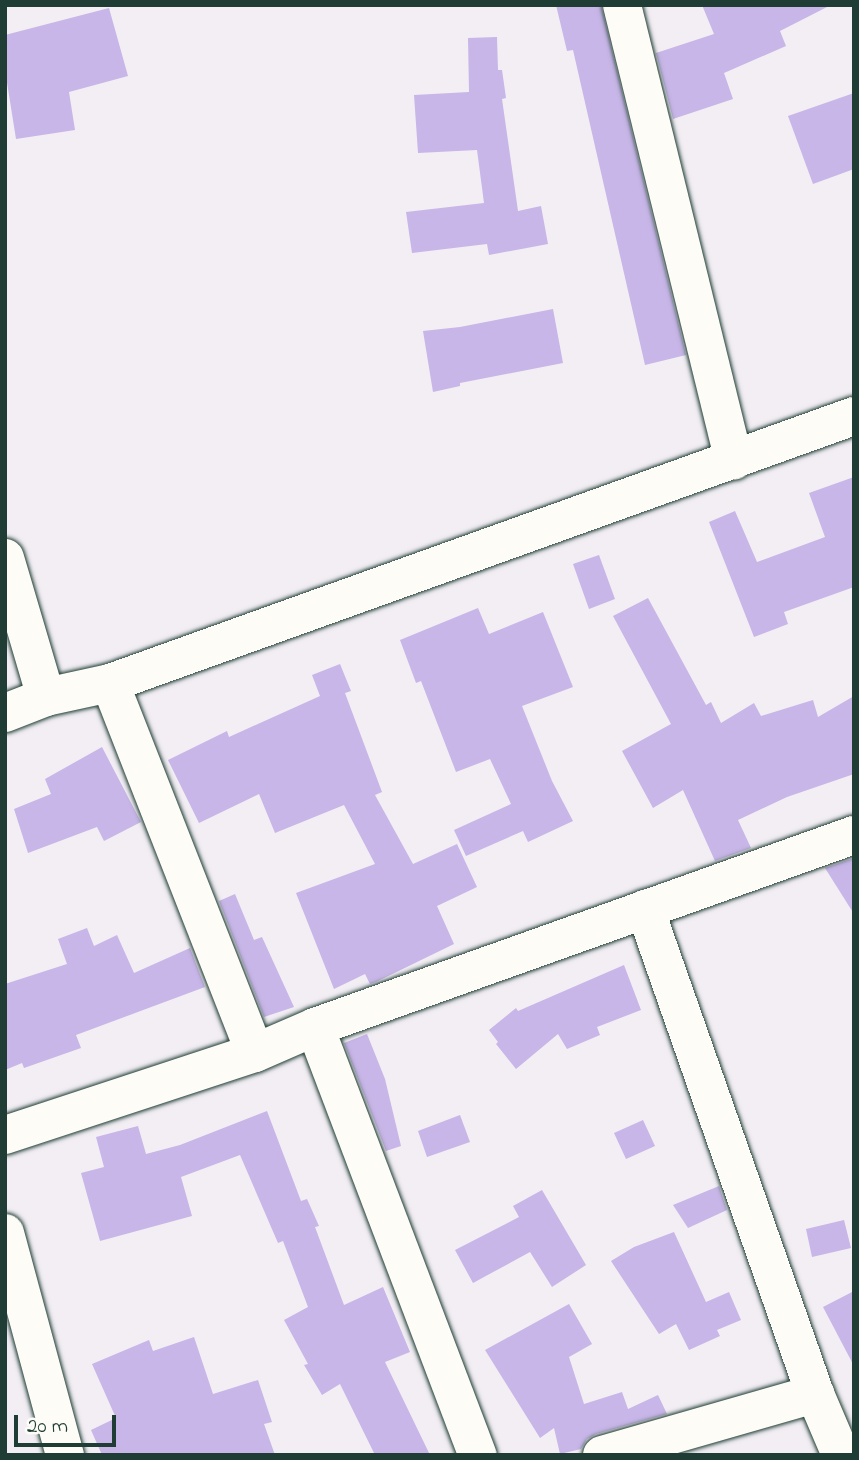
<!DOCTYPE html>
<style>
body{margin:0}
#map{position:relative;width:859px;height:1460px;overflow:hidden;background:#f2eef4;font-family:"Indie Flower",sans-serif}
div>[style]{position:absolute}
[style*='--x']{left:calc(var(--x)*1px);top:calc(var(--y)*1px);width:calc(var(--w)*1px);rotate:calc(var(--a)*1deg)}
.building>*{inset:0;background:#c7b6e7}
.roads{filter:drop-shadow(0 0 2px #1f3d34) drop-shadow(0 0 2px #1f3d34)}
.minor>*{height:38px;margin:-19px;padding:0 19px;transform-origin:19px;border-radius:19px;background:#fdfcf7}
span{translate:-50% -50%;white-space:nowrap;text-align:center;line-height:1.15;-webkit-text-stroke:6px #fdfcf7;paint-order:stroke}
.frame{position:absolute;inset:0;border:7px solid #1f3d34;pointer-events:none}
.scale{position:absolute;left:14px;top:1415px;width:102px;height:32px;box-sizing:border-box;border:4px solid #1f3d34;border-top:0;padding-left:9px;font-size:21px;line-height:24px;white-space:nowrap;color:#1f3d34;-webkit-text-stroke:5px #fdfcf7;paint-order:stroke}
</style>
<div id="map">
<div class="building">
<div style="clip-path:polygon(556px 5px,601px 5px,686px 355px,645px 365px,573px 50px,567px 51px)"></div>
<div style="clip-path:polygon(702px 5px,831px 5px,780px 31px,786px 46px,724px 73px,733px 99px,673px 119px,656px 53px,714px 34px)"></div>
<div style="clip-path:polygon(109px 8px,128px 76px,69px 92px,75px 130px,16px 139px,5px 70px,5px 35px)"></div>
<div style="clip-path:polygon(497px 37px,498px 70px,502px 70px,506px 98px,502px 99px,518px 211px,541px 206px,548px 244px,489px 255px,487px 244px,412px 253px,406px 212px,484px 203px,477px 150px,418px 153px,414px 95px,469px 92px,468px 38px)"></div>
<div style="clip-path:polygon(854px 93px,854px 169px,813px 184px,788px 116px)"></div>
<div style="clip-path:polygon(553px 309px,563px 363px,460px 383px,460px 386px,433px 392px,423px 331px,460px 327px)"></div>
<div style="clip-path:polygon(854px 477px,854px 587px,784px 612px,788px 624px,754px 637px,709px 522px,735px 511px,757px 562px,825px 537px,809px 493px)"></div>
<div style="clip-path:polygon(599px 555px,615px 599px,589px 609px,573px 564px)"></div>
<div style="clip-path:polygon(648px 598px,706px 705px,711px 702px,721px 723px,754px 703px,761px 716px,813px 700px,818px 717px,854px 696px,854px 774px,787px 797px,738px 820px,751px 848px,715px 861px,683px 790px,653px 808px,622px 751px,671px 724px,613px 616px)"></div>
<div style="clip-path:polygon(478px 608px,489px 634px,543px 612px,573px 687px,522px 706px,552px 781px,573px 821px,528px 842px,523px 831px,466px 856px,454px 830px,511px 804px,490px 759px,456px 772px,421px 681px,416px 683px,400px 640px)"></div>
<div style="clip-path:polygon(340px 664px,351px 691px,345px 693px,382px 792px,375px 795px,413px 864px,457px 844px,477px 887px,437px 906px,454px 944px,376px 982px,370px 984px,365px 974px,334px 989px,296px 893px,375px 864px,344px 805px,275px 833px,259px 794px,199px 823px,168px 760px,227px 731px,229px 737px,320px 696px,312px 675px)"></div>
<div style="clip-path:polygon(102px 747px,141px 822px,104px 841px,97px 827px,28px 853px,14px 809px,51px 794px,45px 779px)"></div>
<div style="clip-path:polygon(854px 858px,854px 914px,825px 868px)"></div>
<div style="clip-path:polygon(235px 894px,254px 940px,262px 937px,294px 1007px,264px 1017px,219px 901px)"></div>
<div style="clip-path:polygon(87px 928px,94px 946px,117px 935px,134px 973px,190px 948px,205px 987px,76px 1035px,81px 1048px,24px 1068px,22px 1063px,5px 1070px,5px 984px,67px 964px,58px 939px)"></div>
<div style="clip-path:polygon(624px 965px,641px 1010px,597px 1027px,600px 1035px,567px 1049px,558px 1034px,516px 1069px,496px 1044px,498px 1042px,489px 1030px,516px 1008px,518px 1011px)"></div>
<div style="clip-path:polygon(367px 1034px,385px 1079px,401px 1146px,386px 1151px,344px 1043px)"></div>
<div style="clip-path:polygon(267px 1111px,301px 1201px,307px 1199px,319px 1226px,315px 1227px,344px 1305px,383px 1287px,410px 1352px,385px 1362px,430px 1455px,375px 1455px,340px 1384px,322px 1395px,304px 1365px,308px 1364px,284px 1320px,308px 1307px,283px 1241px,278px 1243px,240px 1155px,181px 1177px,192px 1216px,100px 1241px,81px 1173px,104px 1167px,96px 1137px,138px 1126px,146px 1154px,180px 1145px)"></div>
<div style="clip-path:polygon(460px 1115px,470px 1142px,427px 1157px,418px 1131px)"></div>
<div style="clip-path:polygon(643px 1120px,655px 1146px,626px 1159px,614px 1133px)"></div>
<div style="clip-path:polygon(719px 1186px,727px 1210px,688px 1228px,673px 1205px)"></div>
<div style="clip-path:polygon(542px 1190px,586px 1265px,552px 1287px,530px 1252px,473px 1283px,455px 1250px,519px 1217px,513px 1206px)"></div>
<div style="clip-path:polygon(844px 1220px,851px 1248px,812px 1257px,806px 1229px)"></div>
<div style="clip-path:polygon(674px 1232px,706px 1302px,729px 1292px,741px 1320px,717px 1330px,720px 1336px,689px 1350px,676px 1324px,659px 1334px,611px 1261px,634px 1247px)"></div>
<div style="clip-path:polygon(854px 1291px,854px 1366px,823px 1307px)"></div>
<div style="clip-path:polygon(569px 1304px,592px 1344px,569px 1357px,584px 1404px,622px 1392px,628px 1409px,658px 1395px,667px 1414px,596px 1434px,587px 1439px,581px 1449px,560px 1454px,554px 1428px,540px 1438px,485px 1350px)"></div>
<div style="clip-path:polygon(194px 1337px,213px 1394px,258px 1380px,272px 1422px,264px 1424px,275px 1455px,102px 1455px,91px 1430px,116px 1418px,92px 1364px,149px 1340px,153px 1351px)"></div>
</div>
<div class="roads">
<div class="minor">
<div style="--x:622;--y:5;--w:469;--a:76.2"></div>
<div style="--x:5;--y:558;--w:145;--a:73.6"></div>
<div style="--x:110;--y:683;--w:397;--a:68.6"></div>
<div style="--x:5;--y:713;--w:44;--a:-21.3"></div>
<div style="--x:46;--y:697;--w:66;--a:-12.3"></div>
<div style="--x:110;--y:683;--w:790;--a:-19.74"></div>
<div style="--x:645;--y:909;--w:514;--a:70.68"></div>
<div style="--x:815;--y:1394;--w:66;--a:66.9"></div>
<div style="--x:315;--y:1027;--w:458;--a:69.2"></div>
<div style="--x:5;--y:1135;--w:263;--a:-18.2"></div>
<div style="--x:255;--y:1053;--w:65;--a:-23.4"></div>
<div style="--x:315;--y:1027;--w:572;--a:-19.61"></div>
<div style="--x:5;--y:1233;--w:230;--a:74.9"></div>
<div style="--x:602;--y:1455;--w:222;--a:-16"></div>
</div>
</div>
<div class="frame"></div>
<div class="scale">20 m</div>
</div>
